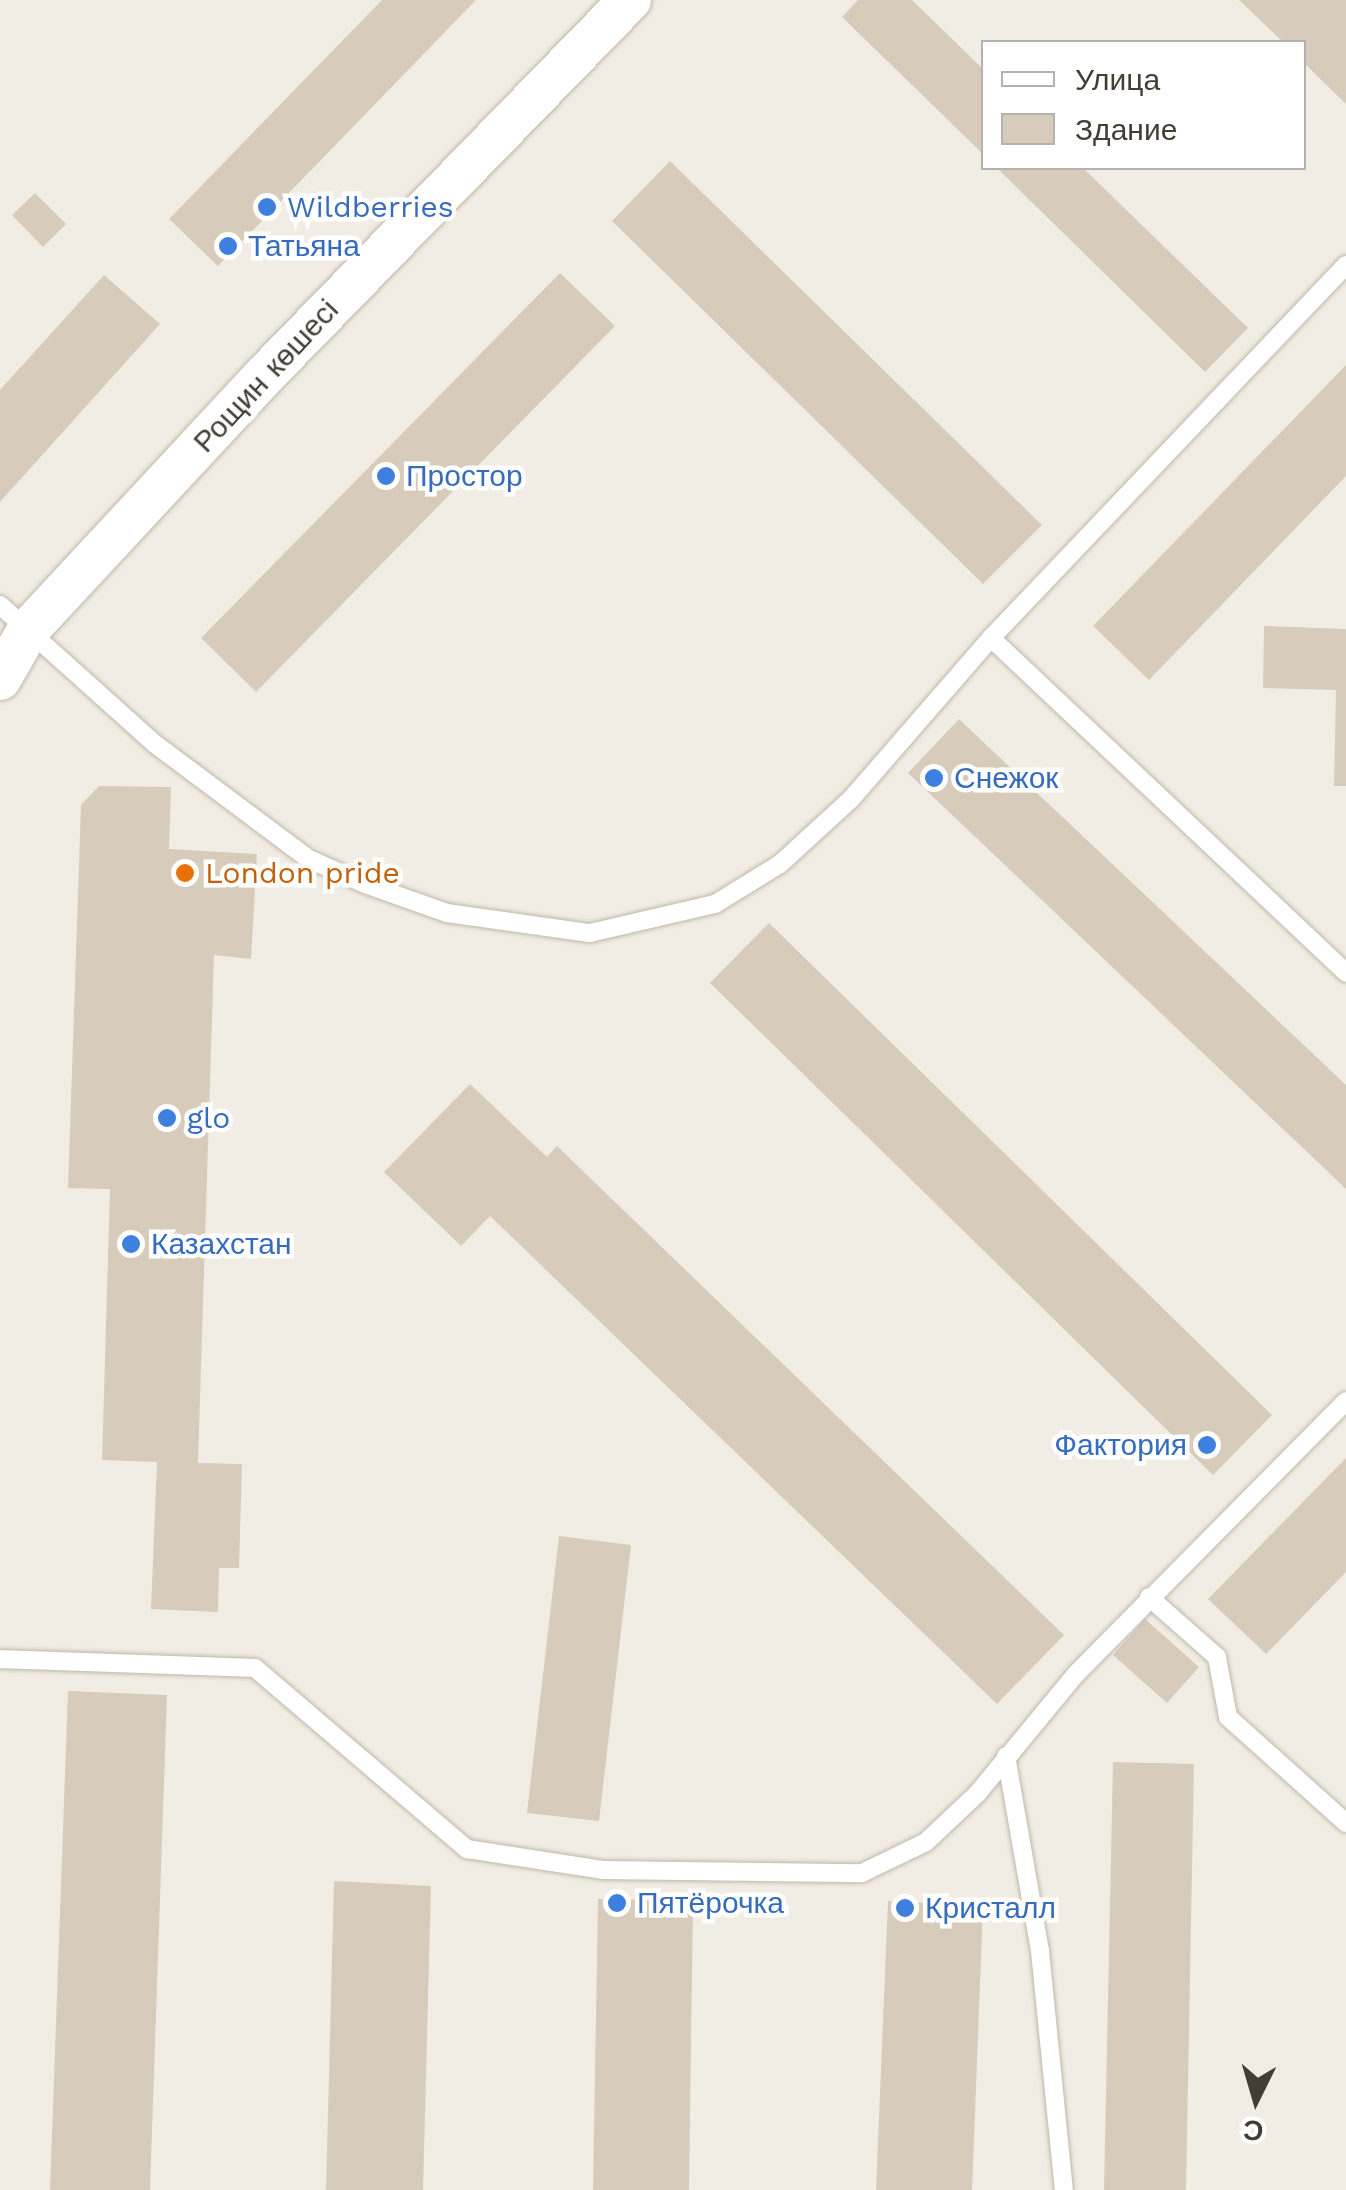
<!DOCTYPE html>
<meta charset="utf-8">
<style>
body{margin:0}
#map{position:relative;width:1346px;height:2190px;overflow:hidden;background:#f2ede4;font-family:"Work Sans",sans-serif}
div>[style]{position:absolute}
[style*='--x']{left:calc(var(--x)*1px);top:calc(var(--y)*1px);width:calc(var(--w)*1px);rotate:calc(var(--a)*1deg)}
.building>*{inset:0;background:#d7cbbc}
.roads{filter:drop-shadow(0 0 2px #c0b7a9) drop-shadow(0 0 2px #c0b7a9)}
.service>*{height:18px;margin:-9px;padding:0 9px;transform-origin:9px;border-radius:9px;background:#fff}
.tertiary>*{height:42px;margin:-21px;padding:0 21px;transform-origin:21px;border-radius:21px;background:#fff}
.dots>*{width:28px;height:28px;translate:-50% -50%;box-sizing:border-box;border:5px solid #fff;border-radius:50%}
span{translate:-50% -50%;white-space:nowrap;text-align:center;line-height:1.15;-webkit-text-stroke:9px #fff;paint-order:stroke}
.shop-label{font-size:30px;color:#366cbe}
.left{translate:0 -50%;text-align:left}
.right{translate:-100% -50%;text-align:right}
.street-label{font-size:30px;color:#443d34}
.food-label{font-size:30px;color:#c56008}
.legend{position:absolute;left:981px;top:40px;width:325px;height:130px;box-sizing:border-box;background:#fff;border:2px solid #b4b1ae;margin:0;padding:12px 18px;list-style:none;font-size:30px;color:#443d34}
.legend li{display:flex;align-items:center;gap:20px;height:50px}
.legend b{width:50px;border:2px solid #b4b1ae}
.north{position:absolute;left:1206px;top:2050px;width:100px;height:100px;-webkit-text-stroke:8px #fff;paint-order:stroke;rotate:185deg;font-size:28px;font-weight:700;line-height:40px;text-align:center;color:#443d34}
.north::after{content:'';display:block;margin:auto;width:35px;height:45px;background:#443d34;clip-path:polygon(50% 0,100% 100%,50% 72%,0 100%)}
</style>
<div id="map">
<div class="building">
<div style="clip-path:polygon(382px 0,476px 0,218px 266px,169px 219px)"></div>
<div style="clip-path:polygon(858px 0,912px 0,984px 70px,984px 155px,842px 17px)"></div>
<div style="clip-path:polygon(1239px 0,1346px 0,1346px 104px,1304px 63px,1304px 42px,1283px 42px)"></div>
<div style="clip-path:polygon(670px 161px,1042px 525px,983px 584px,612px 221px)"></div>
<div style="clip-path:polygon(997px 168px,1083px 168px,1248px 328px,1205px 372px)"></div>
<div style="clip-path:polygon(35px 193px,66px 224px,43px 247px,12px 215px)"></div>
<div style="clip-path:polygon(560px 273px,615px 326px,256px 692px,201px 638px)"></div>
<div style="clip-path:polygon(104px 275px,160px 324px,0 502px,0 390px)"></div>
<div style="clip-path:polygon(1346px 365px,1346px 476px,1149px 680px,1093px 626px)"></div>
<div style="clip-path:polygon(1264px 626px,1346px 629px,1346px 786px,1334px 786px,1336px 690px,1263px 688px)"></div>
<div style="clip-path:polygon(959px 719px,1346px 1085px,1346px 1189px,908px 773px)"></div>
<div style="clip-path:polygon(99px 786px,171px 787px,169px 849px,257px 854px,251px 959px,214px 955px,198px 1463px,242px 1464px,239px 1568px,219px 1568px,218px 1612px,151px 1609px,157px 1462px,102px 1460px,110px 1189px,68px 1188px,81px 805px)"></div>
<div style="clip-path:polygon(769px 923px,1272px 1415px,1213px 1475px,710px 983px)"></div>
<div style="clip-path:polygon(470px 1084px,547px 1157px,557px 1146px,1064px 1635px,997px 1704px,490px 1216px,461px 1246px,384px 1172px)"></div>
<div style="clip-path:polygon(1346px 1458px,1346px 1572px,1266px 1654px,1208px 1599px)"></div>
<div style="clip-path:polygon(559px 1536px,631px 1545px,599px 1821px,527px 1813px)"></div>
<div style="clip-path:polygon(1145px 1619px,1199px 1667px,1167px 1703px,1113px 1655px)"></div>
<div style="clip-path:polygon(68px 1691px,167px 1695px,150px 2190px,50px 2190px)"></div>
<div style="clip-path:polygon(1113px 1762px,1194px 1764px,1186px 2190px,1104px 2190px)"></div>
<div style="clip-path:polygon(334px 1881px,431px 1886px,423px 2190px,326px 2190px)"></div>
<div style="clip-path:polygon(598px 1899px,693px 1900px,689px 2190px,593px 2190px)"></div>
<div style="clip-path:polygon(888px 1901px,983px 1906px,972px 2190px,876px 2190px)"></div>
</div>
<div class="roads">
<div class="service">
<div style="--x:0;--y:605;--w:208;--a:41.9"></div>
<div style="--x:155;--y:744;--w:192;--a:36.8"></div>
<div style="--x:309;--y:859;--w:61;--a:24.1"></div>
<div style="--x:365;--y:884;--w:87;--a:19.5"></div>
<div style="--x:447;--y:913;--w:144;--a:8"></div>
<div style="--x:590;--y:933;--w:128;--a:-13.1"></div>
<div style="--x:715;--y:904;--w:76;--a:-31.6"></div>
<div style="--x:780;--y:864;--w:96;--a:-42.5"></div>
<div style="--x:851;--y:799;--w:213;--a:-49"></div>
<div style="--x:991;--y:638;--w:515;--a:-46.42"></div>
<div style="--x:991;--y:638;--w:488;--a:43.3"></div>
<div style="--x:1149;--y:1597;--w:91;--a:41.4"></div>
<div style="--x:1217;--y:1657;--w:61;--a:79.6"></div>
<div style="--x:1228;--y:1717;--w:159;--a:41.9"></div>
<div style="--x:0;--y:1659;--w:255;--a:2"></div>
<div style="--x:255;--y:1668;--w:279;--a:40.5"></div>
<div style="--x:467;--y:1849;--w:137;--a:8.8"></div>
<div style="--x:602;--y:1870;--w:260;--a:0.7"></div>
<div style="--x:862;--y:1873;--w:71;--a:-25.8"></div>
<div style="--x:926;--y:1842;--w:70;--a:-43.3"></div>
<div style="--x:977;--y:1794;--w:156;--a:-50.5"></div>
<div style="--x:1076;--y:1674;--w:384;--a:-45.3"></div>
<div style="--x:1006;--y:1756;--w:198;--a:80.1"></div>
<div style="--x:1040;--y:1951;--w:240;--a:84.3"></div>
</div>
<div class="tertiary">
<div style="--x:0;--y:679;--w:58;--a:-59.9"></div>
<div style="--x:29;--y:629;--w:348;--a:-47.1"></div>
<div style="--x:266;--y:374;--w:522;--a:-45.78"></div>
</div>
</div>
<div class="dots">
<div style="left:267px;top:207px;background:#3f7fe0"></div>
<div style="left:228px;top:246px;background:#3f7fe0"></div>
<div style="left:386px;top:476px;background:#3f7fe0"></div>
<div style="left:934px;top:778px;background:#3f7fe0"></div>
<div style="left:185px;top:873px;background:#e8710a"></div>
<div style="left:167px;top:1118px;background:#3f7fe0"></div>
<div style="left:131px;top:1244px;background:#3f7fe0"></div>
<div style="left:1207px;top:1445px;background:#3f7fe0"></div>
<div style="left:617px;top:1903px;background:#3f7fe0"></div>
<div style="left:905px;top:1908px;background:#3f7fe0"></div>
</div>
<div class="shop-label">
<span class="left" style="left:287px;top:207px">Wildberries</span>
<span class="left" style="left:248px;top:246px">Татьяна</span>
<span class="left" style="left:406px;top:476px">Простор</span>
<span class="left" style="left:954px;top:778px">Снежок</span>
<span class="left" style="left:187px;top:1118px">glo</span>
<span class="left" style="left:151px;top:1244px">Казахстан</span>
<span class="right" style="left:1187px;top:1445px">Фактория</span>
<span class="left" style="left:637px;top:1903px">Пятёрочка</span>
<span class="left" style="left:925px;top:1908px">Кристалл</span>
</div>
<div class="street-label">
<span style="left:266px;top:376px;rotate:-47deg">Рощин көшесі</span>
</div>
<div class="food-label">
<span class="left" style="left:205px;top:873px">London pride</span>
</div>
<ul class="legend">
<li><b style="height:12px;background:#fff"></b>Улица</li>
<li><b style="height:28px;background:#d7cbbc"></b>Здание</li>
</ul>
<div class="north">С</div>
</div>
